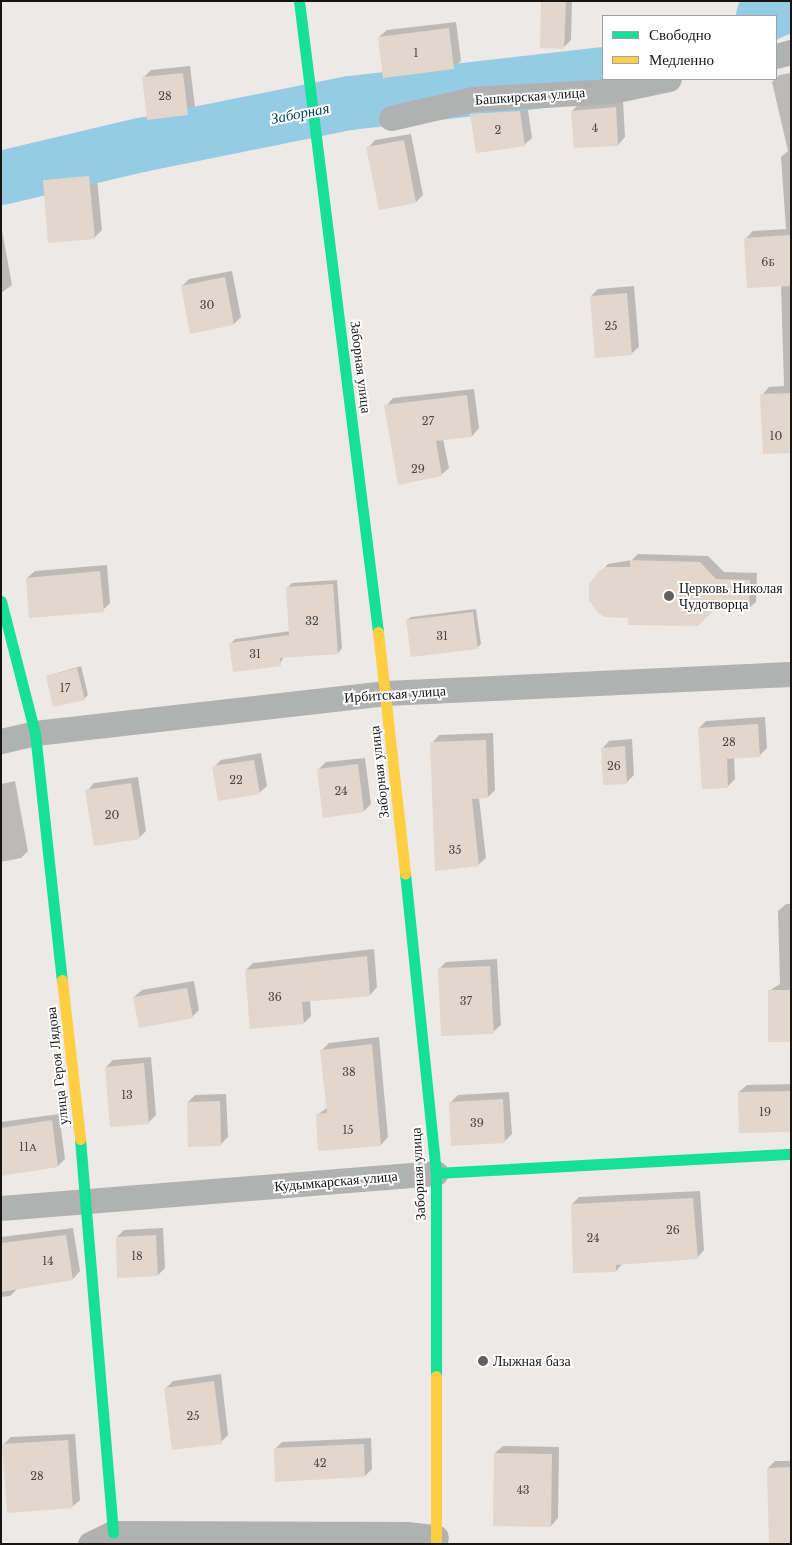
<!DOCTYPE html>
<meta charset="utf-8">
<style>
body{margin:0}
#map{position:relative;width:792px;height:1545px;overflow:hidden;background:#ece9e6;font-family:"Libre Baskerville",serif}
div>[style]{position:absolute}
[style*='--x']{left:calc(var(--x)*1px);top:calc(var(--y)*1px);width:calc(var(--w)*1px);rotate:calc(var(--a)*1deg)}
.shadow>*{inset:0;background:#0003}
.river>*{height:54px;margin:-27px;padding:0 27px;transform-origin:27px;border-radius:27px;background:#96cbe4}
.building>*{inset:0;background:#e3d6cc}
.street>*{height:25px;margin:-12.5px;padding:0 12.5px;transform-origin:12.5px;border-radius:12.5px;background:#b0b1b1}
.fast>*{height:11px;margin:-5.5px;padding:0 5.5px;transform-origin:5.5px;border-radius:5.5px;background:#16e098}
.slow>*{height:11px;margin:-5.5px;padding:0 5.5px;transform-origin:5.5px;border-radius:5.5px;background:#ffcf43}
.dots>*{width:14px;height:14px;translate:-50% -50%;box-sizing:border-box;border:2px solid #fff;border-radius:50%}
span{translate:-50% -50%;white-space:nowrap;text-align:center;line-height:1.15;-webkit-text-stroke:4px #fff;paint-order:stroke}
.number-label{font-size:11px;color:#4a4542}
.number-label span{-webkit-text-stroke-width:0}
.street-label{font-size:14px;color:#171514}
.poi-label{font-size:14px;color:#171514}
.left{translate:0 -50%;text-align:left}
.water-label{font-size:15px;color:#00455e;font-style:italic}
.frame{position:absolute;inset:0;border:2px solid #171514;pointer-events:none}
.legend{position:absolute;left:602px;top:15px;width:175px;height:65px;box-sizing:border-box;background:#fff;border:1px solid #a2a1a1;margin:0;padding:6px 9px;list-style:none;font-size:15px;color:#171514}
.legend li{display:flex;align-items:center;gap:10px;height:25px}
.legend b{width:25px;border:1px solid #a2a1a1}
</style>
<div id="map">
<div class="shadow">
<div style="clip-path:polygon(543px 1px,572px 1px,571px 40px,563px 48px)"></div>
<div style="clip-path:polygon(456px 22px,461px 61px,453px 68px,379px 37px,387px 30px)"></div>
<div style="clip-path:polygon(190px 66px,195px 107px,187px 114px,143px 78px,151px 70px)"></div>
<div style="clip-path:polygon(791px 73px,791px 451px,762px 395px,769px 387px,784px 386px,781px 285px,746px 238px,753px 231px,786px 229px,781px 157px,788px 151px,772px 82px,779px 75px)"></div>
<div style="clip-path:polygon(623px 101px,625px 137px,618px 145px,572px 111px,579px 104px)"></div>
<div style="clip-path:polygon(527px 104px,532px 138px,524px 145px,472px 115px,479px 108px)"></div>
<div style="clip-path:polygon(411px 134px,423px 195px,416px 202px,368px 148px,375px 140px)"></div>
<div style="clip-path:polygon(96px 169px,102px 230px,94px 238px,44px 180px,51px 173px)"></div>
<div style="clip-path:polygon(1px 225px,12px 285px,1px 293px)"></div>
<div style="clip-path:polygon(232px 271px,241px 317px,234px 324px,182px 286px,189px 279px)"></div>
<div style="clip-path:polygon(634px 286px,639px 347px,631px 354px,591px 296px,598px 289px)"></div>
<div style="clip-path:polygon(474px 389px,479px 428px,472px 436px,443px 439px,449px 468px,441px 475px,386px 406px,393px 398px)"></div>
<div style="clip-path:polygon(638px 554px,708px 556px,724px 572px,757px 573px,756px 602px,748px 609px,715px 608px,630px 617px,599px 612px,589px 592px,590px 584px,608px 564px,632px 560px)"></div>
<div style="clip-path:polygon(107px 565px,110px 603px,103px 610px,27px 578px,35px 571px)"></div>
<div style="clip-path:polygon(337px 580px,342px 648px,338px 653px,284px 656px,280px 664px,230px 644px,235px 639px,290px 631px,287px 588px,292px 583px)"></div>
<div style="clip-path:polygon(476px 609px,481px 644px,477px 648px,407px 620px,411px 617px)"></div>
<div style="clip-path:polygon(81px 666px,88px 695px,84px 699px,47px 676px)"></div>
<div style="clip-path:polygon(765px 717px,767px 748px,760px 755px,734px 757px,735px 779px,728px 786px,699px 728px,706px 721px)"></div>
<div style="clip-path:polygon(493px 733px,495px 790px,488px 797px,479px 798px,486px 858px,478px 865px,436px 870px,432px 743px,439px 735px)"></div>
<div style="clip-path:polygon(632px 739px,634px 775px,627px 782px,602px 749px,609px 741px)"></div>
<div style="clip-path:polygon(261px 753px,267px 786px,259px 793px,214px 767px,221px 760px)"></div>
<div style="clip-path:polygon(365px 758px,371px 804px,364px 811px,318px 770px,326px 762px)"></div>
<div style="clip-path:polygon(138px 777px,146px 831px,139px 838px,87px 791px,94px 783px)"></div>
<div style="clip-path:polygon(15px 781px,28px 851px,21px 858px,1px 862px,1px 784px)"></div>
<div style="clip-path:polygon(786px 904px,791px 904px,791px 1040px,769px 991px,780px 984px,778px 911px)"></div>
<div style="clip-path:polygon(374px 949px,377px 987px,370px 995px,310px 1000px,311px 1016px,304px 1023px,246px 970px,253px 963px)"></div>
<div style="clip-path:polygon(497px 959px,501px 1025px,493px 1032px,439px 969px,446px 962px)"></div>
<div style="clip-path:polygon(194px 981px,199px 1010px,192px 1017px,134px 997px,142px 990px)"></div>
<div style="clip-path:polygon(379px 1037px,388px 1137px,381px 1145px,317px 1115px,328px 1107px,321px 1051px,329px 1043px)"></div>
<div style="clip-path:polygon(151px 1057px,156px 1115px,148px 1123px,106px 1067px,113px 1060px)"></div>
<div style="clip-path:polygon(791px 1084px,791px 1131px,739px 1092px,747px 1085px)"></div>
<div style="clip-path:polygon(509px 1092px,512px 1134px,504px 1142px,450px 1103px,458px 1095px)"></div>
<div style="clip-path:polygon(226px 1094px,228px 1137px,220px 1145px,188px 1102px,195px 1095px)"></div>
<div style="clip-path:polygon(59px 1114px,65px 1159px,58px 1166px,1px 1174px,1px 1122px)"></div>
<div style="clip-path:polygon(700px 1191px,704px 1250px,697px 1258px,623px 1263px,616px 1271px,572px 1204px,579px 1197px)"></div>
<div style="clip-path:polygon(73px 1228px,80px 1271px,73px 1279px,17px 1289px,10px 1296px,1px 1297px,1px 1237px)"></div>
<div style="clip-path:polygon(163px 1228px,165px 1268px,158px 1275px,117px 1237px,124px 1230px)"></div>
<div style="clip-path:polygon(221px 1374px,228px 1435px,221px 1442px,166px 1388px,173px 1381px)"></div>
<div style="clip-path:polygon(75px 1434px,80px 1500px,72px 1507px,3px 1445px,11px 1437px)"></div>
<div style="clip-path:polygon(371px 1438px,372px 1469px,365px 1476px,275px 1449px,282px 1442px)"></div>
<div style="clip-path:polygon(503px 1446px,559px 1447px,558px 1518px,551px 1526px,495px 1453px)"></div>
<div style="clip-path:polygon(775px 1461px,791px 1461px,791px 1544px,768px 1468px)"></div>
</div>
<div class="river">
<div style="--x:763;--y:16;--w:30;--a:-23"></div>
<div style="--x:1;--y:178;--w:144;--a:-13.3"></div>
<div style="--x:141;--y:145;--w:213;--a:-11.4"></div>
<div style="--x:350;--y:103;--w:255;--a:-6.5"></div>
</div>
<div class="building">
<div style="clip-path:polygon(541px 1px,566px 1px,564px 49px,540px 48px)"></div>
<div style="clip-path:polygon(449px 28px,454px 69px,383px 78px,378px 37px)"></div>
<div style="clip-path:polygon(183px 73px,188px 115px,147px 120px,142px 77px)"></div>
<div style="clip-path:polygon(616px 107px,618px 146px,574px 148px,571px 111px)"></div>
<div style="clip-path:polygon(520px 111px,525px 146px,476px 153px,470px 114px)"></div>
<div style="clip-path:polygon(404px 140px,416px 203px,379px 210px,366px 147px)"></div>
<div style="clip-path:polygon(89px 176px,95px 239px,48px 243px,43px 180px)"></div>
<div style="clip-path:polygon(791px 235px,791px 286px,747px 288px,744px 238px)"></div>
<div style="clip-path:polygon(225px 277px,234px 325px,190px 334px,181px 286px)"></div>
<div style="clip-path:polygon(627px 293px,632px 355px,595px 358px,590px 296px)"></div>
<div style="clip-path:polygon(791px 393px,791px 453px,763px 454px,760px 394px)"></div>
<div style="clip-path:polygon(467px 395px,472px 437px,436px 441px,442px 476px,398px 485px,384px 405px)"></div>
<div style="clip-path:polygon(630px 560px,700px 562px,716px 579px,750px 580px,749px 610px,715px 609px,698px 626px,628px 625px,628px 618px,605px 617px,598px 613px,589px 600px,589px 584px,599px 571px,606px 567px,630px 567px)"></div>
<div style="clip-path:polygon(100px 571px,104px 612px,29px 618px,26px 578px)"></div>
<div style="clip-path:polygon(333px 584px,338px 654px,280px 658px,281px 666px,233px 672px,229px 643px,289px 635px,286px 587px)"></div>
<div style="clip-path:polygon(473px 612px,478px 649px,411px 657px,406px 620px)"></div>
<div style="clip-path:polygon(77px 668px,85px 700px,53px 707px,46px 676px)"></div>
<div style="clip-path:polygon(758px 724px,760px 757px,727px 759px,728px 788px,702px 789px,698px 728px)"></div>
<div style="clip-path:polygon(486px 740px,488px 798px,472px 799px,479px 866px,435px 871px,430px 742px)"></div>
<div style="clip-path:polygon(625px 746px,627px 784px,603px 785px,601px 748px)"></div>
<div style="clip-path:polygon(254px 760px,260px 794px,218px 801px,212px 766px)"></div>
<div style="clip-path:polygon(358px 764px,364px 812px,323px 818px,317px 769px)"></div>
<div style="clip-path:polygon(131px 783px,140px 839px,94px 846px,85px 790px)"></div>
<div style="clip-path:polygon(367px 956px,370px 996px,302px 1002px,304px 1024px,250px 1029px,245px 970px)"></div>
<div style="clip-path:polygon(490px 966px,494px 1034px,441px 1036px,438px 968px)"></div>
<div style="clip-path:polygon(187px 988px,193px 1018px,139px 1028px,133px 997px)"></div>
<div style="clip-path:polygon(768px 990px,791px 990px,791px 1042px,768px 1042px)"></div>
<div style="clip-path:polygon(372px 1044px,381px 1146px,318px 1151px,316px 1114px,327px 1113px,320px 1050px)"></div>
<div style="clip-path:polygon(144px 1063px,149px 1124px,110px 1127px,105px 1067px)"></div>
<div style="clip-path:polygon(791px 1091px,791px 1132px,739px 1133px,738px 1092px)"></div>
<div style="clip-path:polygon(503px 1099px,505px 1143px,451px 1146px,449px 1102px)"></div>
<div style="clip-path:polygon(220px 1101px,221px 1146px,188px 1147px,187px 1102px)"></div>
<div style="clip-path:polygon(52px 1120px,58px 1167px,1px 1176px,1px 1128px)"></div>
<div style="clip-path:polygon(693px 1198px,698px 1259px,616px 1265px,616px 1272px,573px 1273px,571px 1204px)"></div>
<div style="clip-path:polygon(66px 1235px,73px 1280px,1px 1292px,1px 1243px)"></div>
<div style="clip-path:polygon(156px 1235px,158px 1276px,117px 1278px,116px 1237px)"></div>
<div style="clip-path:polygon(214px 1381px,222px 1444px,172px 1450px,164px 1388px)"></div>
<div style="clip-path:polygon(68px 1440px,73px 1508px,7px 1513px,2px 1444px)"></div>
<div style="clip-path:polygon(364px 1444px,365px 1477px,275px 1482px,274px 1448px)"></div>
<div style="clip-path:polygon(494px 1453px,552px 1454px,551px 1527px,493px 1526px)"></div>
<div style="clip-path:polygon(791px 1467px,791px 1544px,769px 1544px,767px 1468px)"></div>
</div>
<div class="street">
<div style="--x:776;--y:56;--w:16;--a:-15"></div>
<div style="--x:391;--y:118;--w:84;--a:-13"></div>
<div style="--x:473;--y:99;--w:139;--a:-3.3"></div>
<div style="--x:612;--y:91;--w:58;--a:-11.9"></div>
<div style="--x:1;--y:741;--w:35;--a:-13"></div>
<div style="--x:35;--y:733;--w:353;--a:-6.5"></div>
<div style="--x:386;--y:693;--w:405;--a:-2.7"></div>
<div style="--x:1;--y:1208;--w:436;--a:-4.6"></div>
<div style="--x:90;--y:1544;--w:25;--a:-26"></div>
<div style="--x:113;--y:1533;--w:293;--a:0.2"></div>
<div style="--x:406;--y:1534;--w:30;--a:6"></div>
</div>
<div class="fast">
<div style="--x:299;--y:1;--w:636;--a:82.86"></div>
<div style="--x:1;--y:601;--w:136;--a:75.6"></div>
<div style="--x:35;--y:733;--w:248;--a:83.8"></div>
<div style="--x:405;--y:873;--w:302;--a:84.1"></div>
<div style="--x:436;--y:1173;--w:203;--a:90"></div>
<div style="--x:80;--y:1139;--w:395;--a:85.2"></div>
<div style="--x:436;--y:1173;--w:356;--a:-3.1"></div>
</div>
<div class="slow">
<div style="--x:378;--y:632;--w:243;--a:83.6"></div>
<div style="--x:62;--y:980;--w:160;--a:83.5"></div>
<div style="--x:436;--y:1376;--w:168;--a:90"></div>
</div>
<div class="dots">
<div style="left:669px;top:596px;background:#625f5e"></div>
<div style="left:483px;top:1361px;background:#625f5e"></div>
</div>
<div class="number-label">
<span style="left:416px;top:53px">1</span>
<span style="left:165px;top:96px">28</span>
<span style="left:595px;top:128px">4</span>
<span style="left:498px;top:130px">2</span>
<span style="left:768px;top:262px">6Б</span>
<span style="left:207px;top:305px">30</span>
<span style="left:611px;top:326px">25</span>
<span style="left:428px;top:421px">27</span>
<span style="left:776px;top:436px">10</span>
<span style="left:418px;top:469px">29</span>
<span style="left:312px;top:621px">32</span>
<span style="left:442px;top:636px">31</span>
<span style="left:255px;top:654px">31</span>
<span style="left:65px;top:688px">17</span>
<span style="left:729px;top:742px">28</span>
<span style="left:614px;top:766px">26</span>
<span style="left:236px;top:780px">22</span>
<span style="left:341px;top:791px">24</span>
<span style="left:112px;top:815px">20</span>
<span style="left:455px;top:850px">35</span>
<span style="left:275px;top:997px">36</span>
<span style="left:466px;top:1001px">37</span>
<span style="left:349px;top:1072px">38</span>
<span style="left:127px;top:1095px">13</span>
<span style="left:765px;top:1112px">19</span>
<span style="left:477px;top:1123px">39</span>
<span style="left:348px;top:1130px">15</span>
<span style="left:28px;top:1147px">11А</span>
<span style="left:673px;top:1230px">26</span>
<span style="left:593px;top:1238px">24</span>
<span style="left:137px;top:1256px">18</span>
<span style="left:48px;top:1261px">14</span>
<span style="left:193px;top:1416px">25</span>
<span style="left:320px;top:1463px">42</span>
<span style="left:37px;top:1476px">28</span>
<span style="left:523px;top:1490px">43</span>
</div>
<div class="street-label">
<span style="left:530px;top:96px;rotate:-4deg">Башкирская улица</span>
<span style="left:361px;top:367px;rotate:83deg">Заборная улица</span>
<span style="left:395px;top:694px;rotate:-4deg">Ирбитская улица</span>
<span style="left:379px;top:772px;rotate:-96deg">Заборная улица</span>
<span style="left:57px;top:1066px;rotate:-96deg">улица Героя Лядова</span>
<span style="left:418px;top:1174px;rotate:-93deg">Заборная улица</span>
<span style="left:336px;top:1181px;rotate:-5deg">Кудымкарская улица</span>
</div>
<div class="poi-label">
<span class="left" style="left:679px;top:596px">Церковь Николая<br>Чудотворца</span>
<span class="left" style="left:493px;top:1361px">Лыжная база</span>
</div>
<div class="water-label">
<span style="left:300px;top:113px;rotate:-11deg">Заборная</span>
</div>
<div class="frame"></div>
<ul class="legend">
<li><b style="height:6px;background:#16e098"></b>Свободно</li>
<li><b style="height:6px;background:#ffcf43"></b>Медленно</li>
</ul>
</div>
